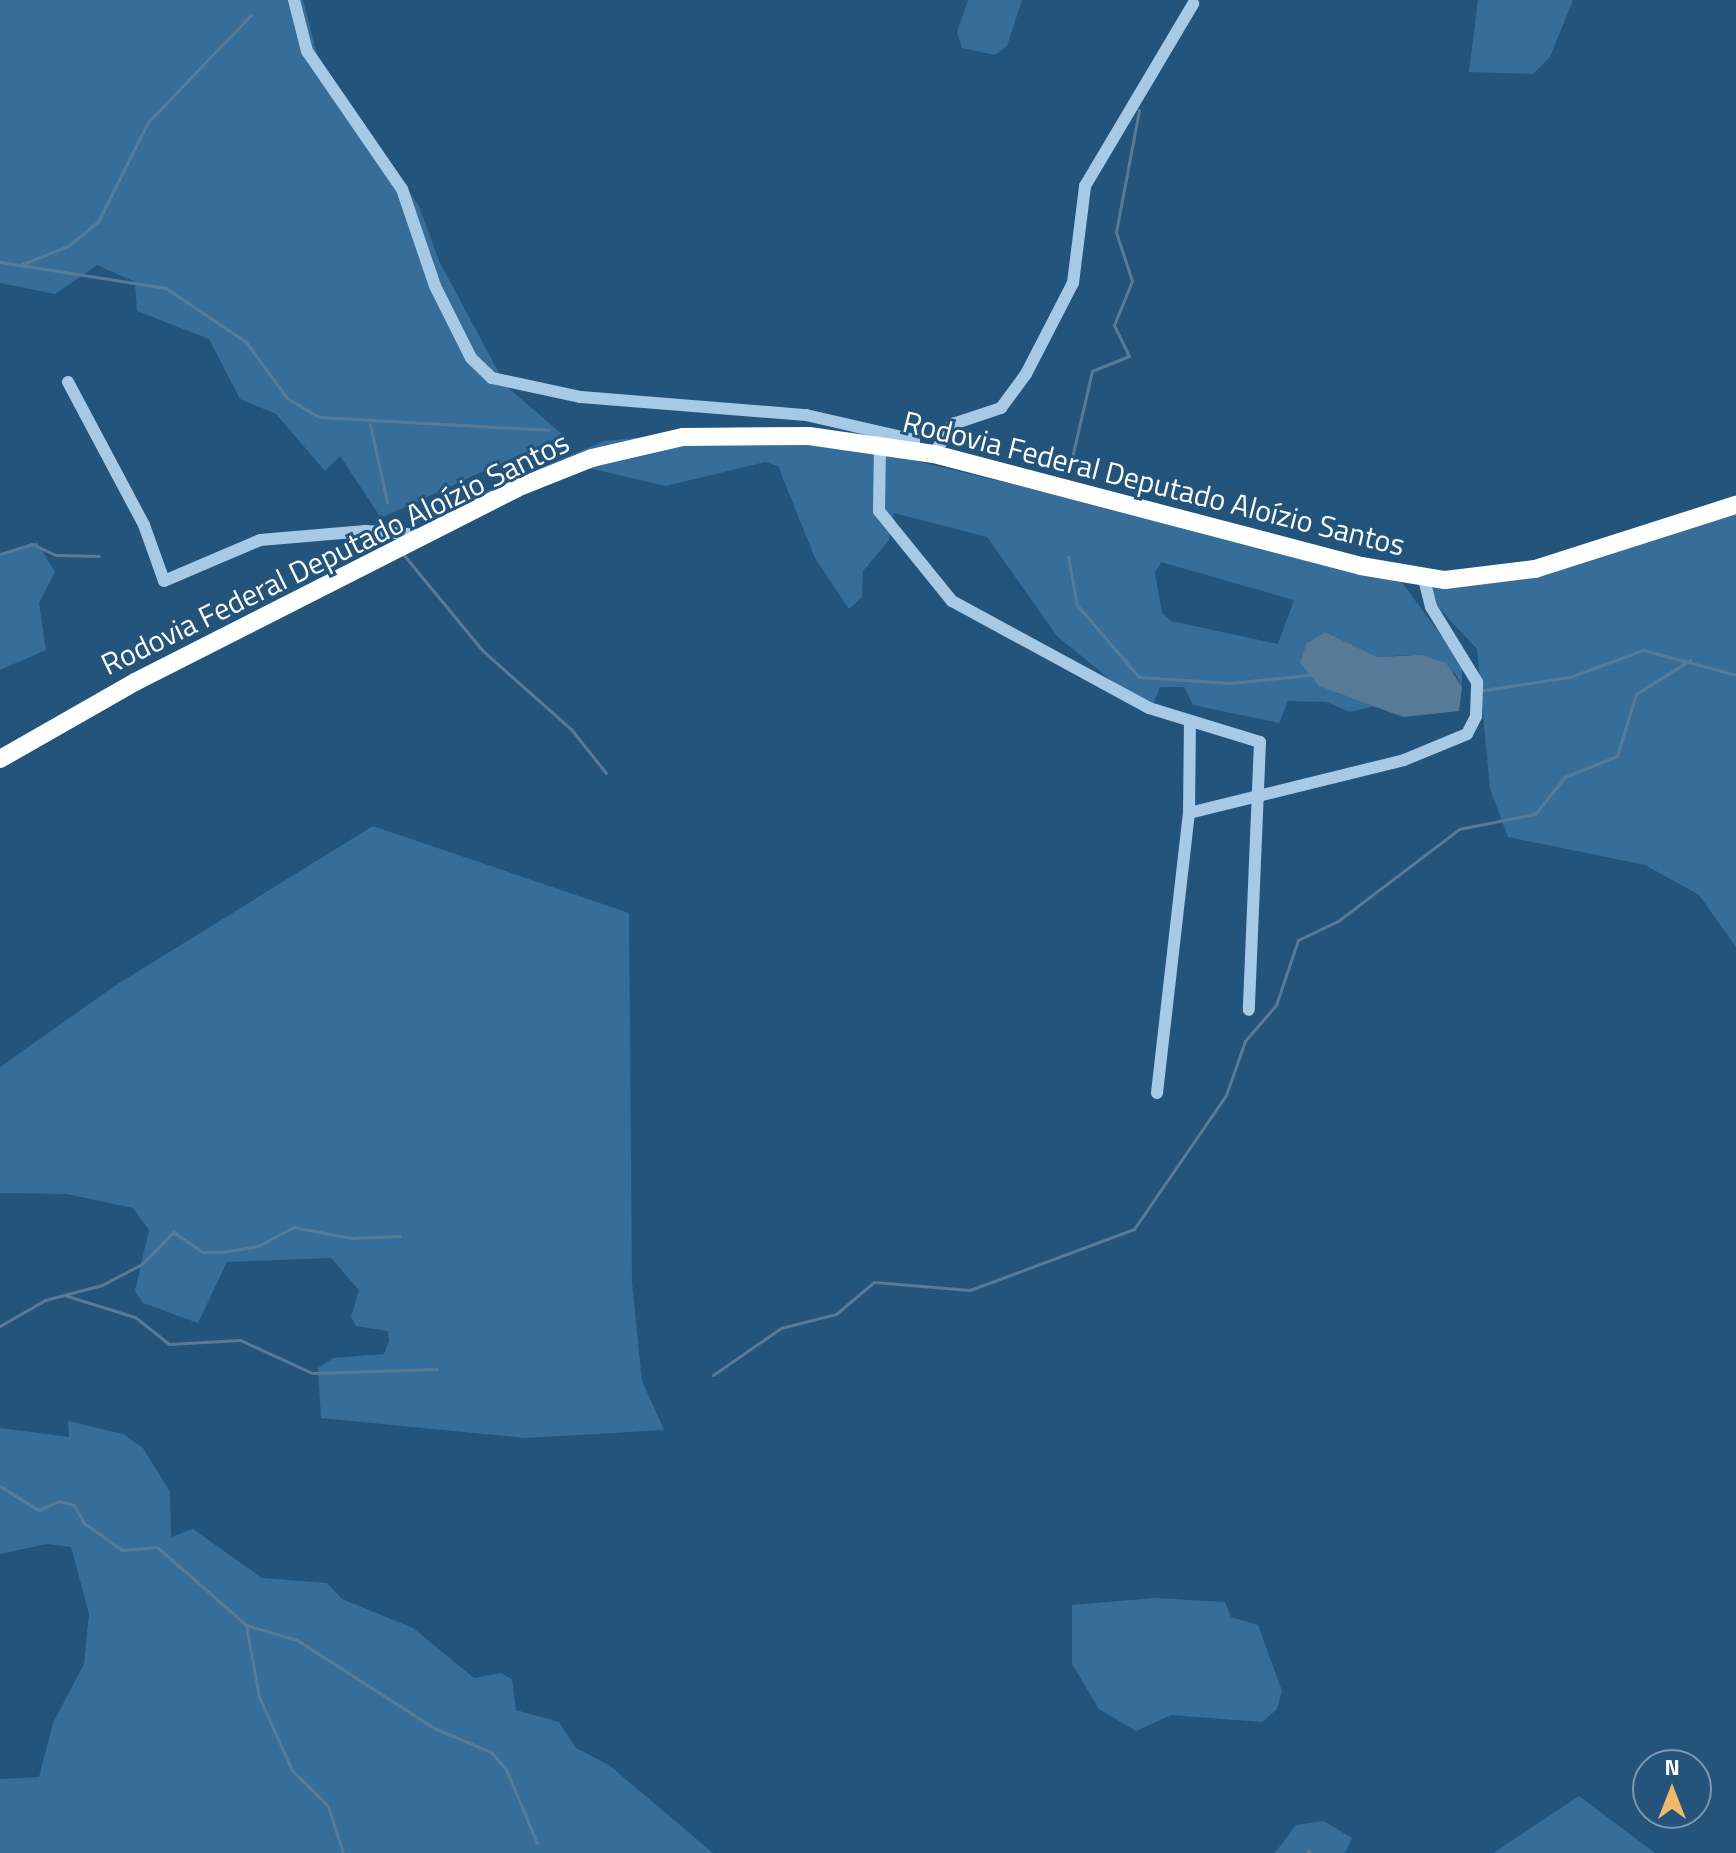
<!DOCTYPE html>
<meta charset="utf-8">
<style>
body{margin:0}
#map{position:relative;width:1736px;height:1853px;overflow:hidden;background:#23547b;font-family:"Titillium Web",sans-serif}
div>[style]{position:absolute}
[style*='--x']{left:calc(var(--x)*1px);top:calc(var(--y)*1px);width:calc(var(--w)*1px);rotate:calc(var(--a)*1deg)}
.green>*{inset:0;background:#366e99}
.water>*{inset:0;background:#577b97}
.stream>*{height:3px;margin:-1.5px;padding:0 1.5px;transform-origin:1.5px;border-radius:1.5px;background:#577b97}
.minor>*{height:12px;margin:-6px;padding:0 6px;transform-origin:6px;border-radius:6px;background:#a6cae5}
.highway>*{height:18px;margin:-9px;padding:0 9px;transform-origin:9px;border-radius:9px;background:#fff}
span{translate:-50% -50%;white-space:nowrap;text-align:center;line-height:1.15;-webkit-text-stroke:6px #23547b;paint-order:stroke}
.street-label{font-size:30px;color:#fff}
.north{position:absolute;left:1632px;top:1749px;width:80px;height:80px;box-sizing:border-box;background:#23547b;border:2px solid #7b98b0;border-radius:50%;rotate:0deg;font-size:22px;font-weight:700;line-height:32px;text-align:center;color:#fff}
.north::after{content:'';display:block;margin:auto;width:28px;height:36px;background:#f0b969;clip-path:polygon(50% 0,100% 100%,50% 72%,0 100%)}
</style>
<div id="map">
<div class="green">
<div style="clip-path:polygon(0 0,303px 0,318px 58px,419px 206px,439px 261px,506px 386px,563px 435px,381px 518px,340px 456px,325px 471px,276px 414px,240px 399px,209px 339px,137px 311px,135px 282px,97px 265px,55px 294px,0 283px)"></div>
<div style="clip-path:polygon(968px 0,1022px 0,1007px 46px,995px 55px,962px 48px,957px 32px)"></div>
<div style="clip-path:polygon(1478px 0,1573px 0,1550px 57px,1533px 74px,1469px 72px)"></div>
<div style="clip-path:polygon(evenodd,740px 427px,820px 438px,1398px 577px,1462px 664px,1462px 687px,1455px 673px,1409px 655px,1377px 657px,1325px 632px,1307px 643px,1336px 693px,1379px 705px,1350px 712px,1326px 702px,1288px 701px,1279px 723px,1193px 705px,1184px 687px,1160px 687px,1150px 712px,1057px 636px,987px 537px,894px 513px,889px 540px,863px 571px,862px 597px,849px 609px,815px 558px,778px 466px,765px 462px,666px 486px,588px 468px,456px 504px,604px 441px,740px 427px,1161px 562px,1294px 600px,1278px 644px,1171px 621px,1162px 613px,1155px 573px,1161px 562px)"></div>
<div style="clip-path:polygon(1736px 495px,1736px 947px,1699px 895px,1645px 865px,1508px 837px,1490px 789px,1477px 649px,1425px 593px,1443px 578px,1507px 572px)"></div>
<div style="clip-path:polygon(37px 542px,55px 572px,39px 603px,46px 650px,0 670px,0 556px)"></div>
<div style="clip-path:polygon(373px 826px,629px 913px,632px 1283px,642px 1381px,664px 1430px,526px 1438px,321px 1418px,318px 1368px,333px 1358px,384px 1354px,389px 1341px,388px 1331px,356px 1326px,351px 1317px,359px 1290px,331px 1258px,227px 1262px,198px 1323px,143px 1303px,135px 1291px,149px 1230px,133px 1208px,67px 1194px,0 1193px,0 1067px,116px 985px)"></div>
<div style="clip-path:polygon(68px 1421px,123px 1434px,143px 1448px,170px 1492px,171px 1537px,193px 1529px,262px 1578px,327px 1583px,342px 1599px,413px 1628px,474px 1678px,501px 1673px,512px 1679px,516px 1710px,559px 1722px,576px 1748px,609px 1765px,713px 1853px,0 1853px,0 1779px,39px 1777px,53px 1723px,84px 1664px,89px 1614px,71px 1547px,47px 1544px,0 1554px,0 1428px,69px 1437px)"></div>
<div style="clip-path:polygon(1154px 1598px,1225px 1602px,1231px 1617px,1258px 1625px,1282px 1691px,1277px 1709px,1262px 1722px,1171px 1715px,1136px 1731px,1099px 1709px,1072px 1664px,1072px 1605px)"></div>
<div style="clip-path:polygon(1579px 1796px,1655px 1853px,1493px 1853px)"></div>
<div style="clip-path:polygon(1324px 1821px,1352px 1838px,1345px 1853px,1275px 1853px,1296px 1825px)"></div>
</div>
<div class="water">
<div style="clip-path:polygon(1325px 632px,1377px 657px,1421px 655px,1446px 663px,1462px 687px,1459px 711px,1403px 717px,1319px 686px,1300px 662px,1307px 643px)"></div>
</div>
<div class="stream">
<div style="--x:0;--y:262;--w:168;--a:8.9"></div>
<div style="--x:166;--y:288;--w:97;--a:34"></div>
<div style="--x:246;--y:342;--w:69;--a:53.8"></div>
<div style="--x:287;--y:398;--w:37;--a:31"></div>
<div style="--x:319;--y:417;--w:230;--a:3.2"></div>
<div style="--x:20;--y:265;--w:52;--a:-21.6"></div>
<div style="--x:68;--y:246;--w:38;--a:-39"></div>
<div style="--x:98;--y:222;--w:112;--a:-63.4"></div>
<div style="--x:148;--y:122;--w:149;--a:-46.1"></div>
<div style="--x:370;--y:424;--w:80;--a:77.7"></div>
<div style="--x:1071;--y:462;--w:93;--a:-77"></div>
<div style="--x:1092;--y:371;--w:40;--a:-22"></div>
<div style="--x:1129;--y:356;--w:34;--a:-116"></div>
<div style="--x:1114;--y:325;--w:48;--a:-67.8"></div>
<div style="--x:1132;--y:281;--w:52;--a:-108.1"></div>
<div style="--x:1116;--y:232;--w:124;--a:-79.3"></div>
<div style="--x:0;--y:554;--w:34;--a:-17"></div>
<div style="--x:32;--y:544;--w:26;--a:25"></div>
<div style="--x:56;--y:555;--w:43;--a:1.3"></div>
<div style="--x:403;--y:554;--w:124;--a:50.5"></div>
<div style="--x:482;--y:650;--w:119;--a:41.6"></div>
<div style="--x:571;--y:729;--w:56;--a:51.5"></div>
<div style="--x:1068;--y:557;--w:49;--a:79.4"></div>
<div style="--x:1077;--y:605;--w:95;--a:49.3"></div>
<div style="--x:1139;--y:677;--w:91;--a:3.8"></div>
<div style="--x:1230;--y:683;--w:80;--a:-5.7"></div>
<div style="--x:1484;--y:690;--w:87;--a:-8.6"></div>
<div style="--x:1570;--y:677;--w:78;--a:-20.3"></div>
<div style="--x:1643;--y:650;--w:96;--a:15"></div>
<div style="--x:67;--y:1296;--w:71;--a:17.2"></div>
<div style="--x:135;--y:1317;--w:43;--a:38.5"></div>
<div style="--x:169;--y:1344;--w:71;--a:-3.2"></div>
<div style="--x:240;--y:1340;--w:79;--a:24.6"></div>
<div style="--x:312;--y:1373;--w:125;--a:-1.8"></div>
<div style="--x:0;--y:1326;--w:52;--a:-30"></div>
<div style="--x:45;--y:1300;--w:59;--a:-14.7"></div>
<div style="--x:102;--y:1285;--w:45;--a:-27.7"></div>
<div style="--x:142;--y:1264;--w:45;--a:-45.9"></div>
<div style="--x:173;--y:1232;--w:36;--a:34"></div>
<div style="--x:203;--y:1252;--w:18;--a:0"></div>
<div style="--x:221;--y:1252;--w:37;--a:-9"></div>
<div style="--x:258;--y:1246;--w:40;--a:-28"></div>
<div style="--x:293;--y:1227;--w:59;--a:10.7"></div>
<div style="--x:351;--y:1238;--w:49;--a:-2.3"></div>
<div style="--x:713;--y:1375;--w:83;--a:-34.7"></div>
<div style="--x:781;--y:1328;--w:57;--a:-14.3"></div>
<div style="--x:836;--y:1314;--w:50;--a:-40.1"></div>
<div style="--x:874;--y:1282;--w:96;--a:4.8"></div>
<div style="--x:970;--y:1290;--w:175;--a:-20.4"></div>
<div style="--x:1134;--y:1229;--w:163;--a:-55.5"></div>
<div style="--x:1226;--y:1095;--w:57;--a:-70.6"></div>
<div style="--x:1245;--y:1041;--w:48;--a:-49.3"></div>
<div style="--x:1276;--y:1005;--w:69;--a:-71.3"></div>
<div style="--x:1298;--y:940;--w:44;--a:-25.4"></div>
<div style="--x:1338;--y:921;--w:152;--a:-37.2"></div>
<div style="--x:1459;--y:829;--w:77;--a:-11.2"></div>
<div style="--x:1535;--y:814;--w:48;--a:-51"></div>
<div style="--x:1565;--y:777;--w:56;--a:-22"></div>
<div style="--x:1617;--y:756;--w:65;--a:-73"></div>
<div style="--x:1636;--y:694;--w:64;--a:-32.2"></div>
<div style="--x:0;--y:1486;--w:45;--a:32.3"></div>
<div style="--x:38;--y:1510;--w:23;--a:-23"></div>
<div style="--x:59;--y:1501;--w:16;--a:15"></div>
<div style="--x:74;--y:1505;--w:21;--a:61"></div>
<div style="--x:84;--y:1523;--w:47;--a:35.4"></div>
<div style="--x:122;--y:1550;--w:35;--a:-5"></div>
<div style="--x:157;--y:1547;--w:118;--a:41.2"></div>
<div style="--x:246;--y:1625;--w:53;--a:16.4"></div>
<div style="--x:297;--y:1640;--w:163;--a:32.7"></div>
<div style="--x:434;--y:1728;--w:62;--a:22.8"></div>
<div style="--x:491;--y:1752;--w:23;--a:49"></div>
<div style="--x:506;--y:1769;--w:80;--a:67.3"></div>
<div style="--x:246;--y:1625;--w:73;--a:79.8"></div>
<div style="--x:259;--y:1697;--w:80;--a:65.7"></div>
<div style="--x:292;--y:1770;--w:51;--a:45"></div>
<div style="--x:328;--y:1806;--w:49;--a:72.3"></div>
<div style="--x:1308;--y:1850;--w:4;--a:56"></div>
</div>
<div class="minor">
<div style="--x:294;--y:0;--w:53;--a:75.7"></div>
<div style="--x:307;--y:51;--w:168;--a:55.5"></div>
<div style="--x:402;--y:189;--w:102;--a:71.2"></div>
<div style="--x:435;--y:286;--w:80;--a:63.4"></div>
<div style="--x:471;--y:358;--w:29;--a:44"></div>
<div style="--x:492;--y:378;--w:91;--a:12.1"></div>
<div style="--x:581;--y:397;--w:226;--a:4.6"></div>
<div style="--x:806;--y:415;--w:111;--a:13"></div>
<div style="--x:914;--y:440;--w:11;--a:90"></div>
<div style="--x:68;--y:382;--w:162;--a:62"></div>
<div style="--x:144;--y:525;--w:59;--a:70.3"></div>
<div style="--x:164;--y:581;--w:104;--a:-23.1"></div>
<div style="--x:260;--y:540;--w:106;--a:-4.9"></div>
<div style="--x:366;--y:531;--w:55;--a:4.2"></div>
<div style="--x:880;--y:446;--w:65;--a:90.9"></div>
<div style="--x:879;--y:511;--w:116;--a:51"></div>
<div style="--x:952;--y:601;--w:224;--a:28.5"></div>
<div style="--x:1149;--y:708;--w:116;--a:17"></div>
<div style="--x:1260;--y:742;--w:268;--a:92.4"></div>
<div style="--x:934;--y:454;--w:36;--a:-58"></div>
<div style="--x:953;--y:424;--w:51;--a:-18.4"></div>
<div style="--x:1001;--y:408;--w:42;--a:-53.7"></div>
<div style="--x:1026;--y:374;--w:102;--a:-62.7"></div>
<div style="--x:1073;--y:283;--w:98;--a:-82.9"></div>
<div style="--x:1085;--y:186;--w:212;--a:-59.3"></div>
<div style="--x:1189;--y:813;--w:221;--a:-13.8"></div>
<div style="--x:1404;--y:760;--w:68;--a:-22.4"></div>
<div style="--x:1467;--y:734;--w:20;--a:-63"></div>
<div style="--x:1476;--y:716;--w:34;--a:-88"></div>
<div style="--x:1477;--y:682;--w:88;--a:-121.5"></div>
<div style="--x:1431;--y:607;--w:32;--a:-104"></div>
<div style="--x:1157;--y:1093;--w:282;--a:-83.5"></div>
<div style="--x:1189;--y:813;--w:91;--a:-89.4"></div>
</div>
<div class="highway">
<div style="--x:0;--y:759;--w:155;--a:-29.7"></div>
<div style="--x:135;--y:682;--w:428;--a:-26.9"></div>
<div style="--x:517;--y:488;--w:81;--a:-21.8"></div>
<div style="--x:592;--y:458;--w:93;--a:-13"></div>
<div style="--x:683;--y:437;--w:126;--a:-0.5"></div>
<div style="--x:809;--y:436;--w:126;--a:8.2"></div>
<div style="--x:934;--y:454;--w:441;--a:14.7"></div>
<div style="--x:1361;--y:566;--w:85;--a:9.5"></div>
<div style="--x:1445;--y:580;--w:91;--a:-7"></div>
<div style="--x:1535;--y:569;--w:211;--a:-17.7"></div>
</div>
<div class="street-label">
<span style="left:1154px;top:483px;rotate:14deg">Rodovia Federal Deputado Aloízio Santos</span>
<span style="left:335px;top:553px;rotate:-26deg">Rodovia Federal Deputado Aloízio Santos</span>
</div>
<div class="north">N</div>
</div>
